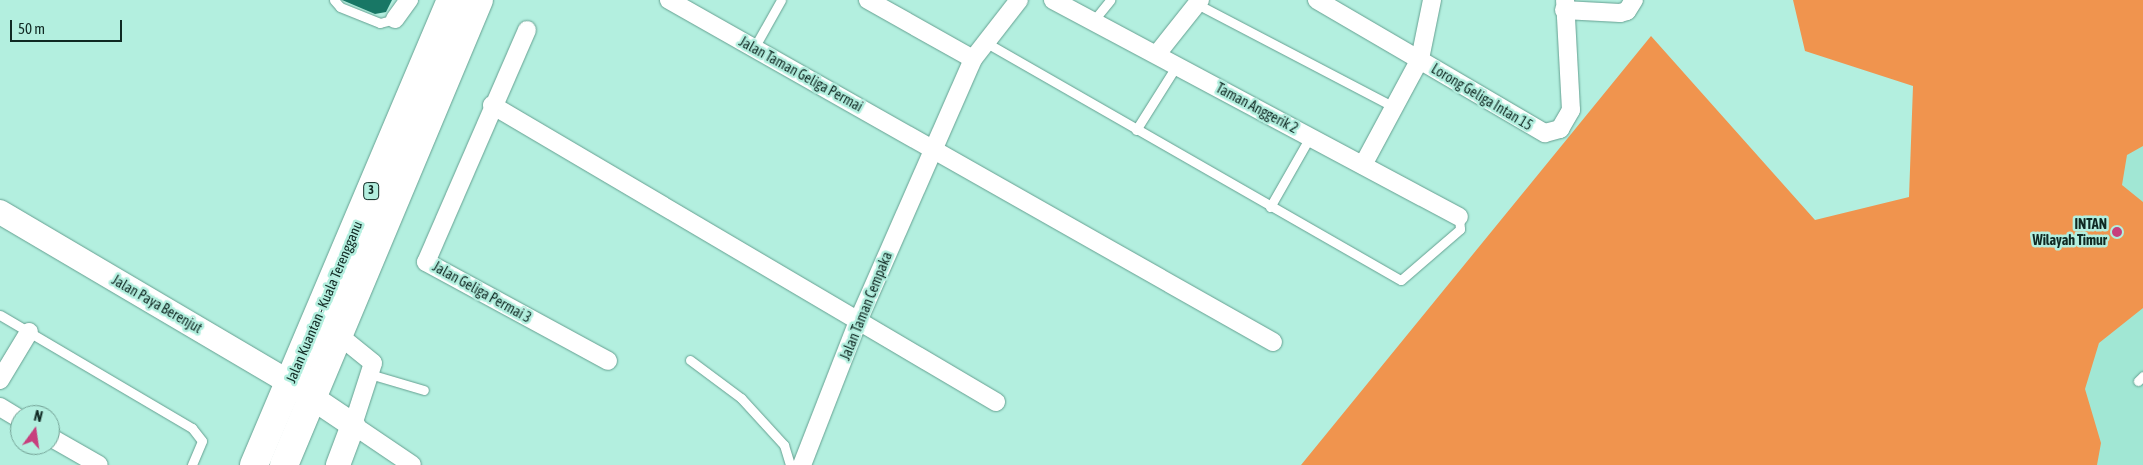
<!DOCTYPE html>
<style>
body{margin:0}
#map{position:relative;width:2143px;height:465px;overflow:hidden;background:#b3efdf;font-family:"Asap Condensed",sans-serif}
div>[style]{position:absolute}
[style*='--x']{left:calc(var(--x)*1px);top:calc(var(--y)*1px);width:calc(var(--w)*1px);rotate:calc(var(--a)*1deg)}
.built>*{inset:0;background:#a1e7d4}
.green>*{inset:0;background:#f0944e}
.building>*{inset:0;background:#187765}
.roads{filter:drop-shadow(0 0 1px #65a091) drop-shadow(0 0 1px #65a091)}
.lane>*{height:9px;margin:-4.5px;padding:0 4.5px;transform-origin:4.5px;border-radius:4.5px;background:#fff}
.street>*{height:18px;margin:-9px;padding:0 9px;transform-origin:9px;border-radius:9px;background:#fff}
.secondary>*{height:24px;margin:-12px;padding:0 12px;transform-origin:12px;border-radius:12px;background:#fff}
.highway>*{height:28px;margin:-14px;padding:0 14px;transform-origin:14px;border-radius:14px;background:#fff}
.dots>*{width:14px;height:14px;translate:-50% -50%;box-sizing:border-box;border:2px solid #b3efdf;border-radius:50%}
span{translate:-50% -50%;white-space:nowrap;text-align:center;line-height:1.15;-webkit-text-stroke:5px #b3efdf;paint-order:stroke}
.shield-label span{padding:1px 4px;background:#b3efdf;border:1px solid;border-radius:4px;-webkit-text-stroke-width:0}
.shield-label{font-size:12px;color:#102923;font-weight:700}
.street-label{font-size:14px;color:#102923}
.poi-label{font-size:14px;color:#102923;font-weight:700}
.right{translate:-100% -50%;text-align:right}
.north{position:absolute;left:10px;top:405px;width:50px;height:50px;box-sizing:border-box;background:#b3efdf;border:1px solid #72a094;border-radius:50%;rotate:14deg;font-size:14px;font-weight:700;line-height:20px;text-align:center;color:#102923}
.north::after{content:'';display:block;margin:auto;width:18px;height:22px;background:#c73f7d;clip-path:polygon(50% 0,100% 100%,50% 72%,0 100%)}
.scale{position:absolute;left:10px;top:20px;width:112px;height:22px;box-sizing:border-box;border:2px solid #102923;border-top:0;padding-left:6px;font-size:15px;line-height:18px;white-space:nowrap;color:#102923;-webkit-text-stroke:4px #b3efdf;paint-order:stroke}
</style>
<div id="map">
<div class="built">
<div style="clip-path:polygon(2143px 0,2143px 465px,2045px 465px)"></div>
</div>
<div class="green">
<div style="clip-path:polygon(1793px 0,2143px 0,2143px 146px,2127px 155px,2122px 185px,2143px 202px,2143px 308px,2099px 343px,2085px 389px,2101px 443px,2097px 465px,1301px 465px,1651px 36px,1815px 220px,1909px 197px,1913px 86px,1805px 51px)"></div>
</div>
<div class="building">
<div style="clip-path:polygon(342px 0,392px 0,386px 12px,375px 14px)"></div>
</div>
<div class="roads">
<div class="lane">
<div style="--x:334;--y:0;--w:9;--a:49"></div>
<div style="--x:340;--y:7;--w:43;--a:21.8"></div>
<div style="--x:380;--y:23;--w:16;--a:-15"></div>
<div style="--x:1197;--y:4;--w:225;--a:27.6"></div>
<div style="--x:1094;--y:20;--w:26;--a:-51"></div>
<div style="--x:985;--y:42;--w:479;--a:29.8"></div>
<div style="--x:1401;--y:280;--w:78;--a:-40.8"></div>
<div style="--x:1460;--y:229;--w:12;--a:-95"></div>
<div style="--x:754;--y:48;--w:55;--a:-60.6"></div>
<div style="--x:1136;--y:130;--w:77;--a:-57.8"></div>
<div style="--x:1270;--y:207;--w:81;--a:-60.3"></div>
<div style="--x:0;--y:315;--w:223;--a:30.5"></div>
<div style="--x:192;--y:428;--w:16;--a:52"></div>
<div style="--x:202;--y:441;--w:26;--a:113"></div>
<div style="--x:690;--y:360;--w:64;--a:36.7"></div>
<div style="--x:741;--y:398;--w:64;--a:47.5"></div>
<div style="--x:784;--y:445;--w:21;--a:73"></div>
<div style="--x:373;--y:375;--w:53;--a:16.4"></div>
<div style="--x:2138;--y:381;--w:7;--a:-45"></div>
</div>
<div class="street">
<div style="--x:669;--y:0;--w:694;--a:29.52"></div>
<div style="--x:868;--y:0;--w:120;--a:29.3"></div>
<div style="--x:1053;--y:0;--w:460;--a:28.1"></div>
<div style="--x:1317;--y:0;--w:264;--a:30.3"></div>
<div style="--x:1545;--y:133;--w:16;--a:-15"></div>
<div style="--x:1560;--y:129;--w:22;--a:-60"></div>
<div style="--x:1571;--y:110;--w:110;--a:-93.1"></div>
<div style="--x:1564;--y:10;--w:56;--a:3.1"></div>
<div style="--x:1620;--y:13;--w:7;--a:-16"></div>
<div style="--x:1627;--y:11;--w:13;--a:-58"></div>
<div style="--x:395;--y:19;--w:24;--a:-54"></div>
<div style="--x:527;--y:30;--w:253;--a:113.5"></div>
<div style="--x:426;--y:262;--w:207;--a:28.5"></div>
<div style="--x:1157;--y:54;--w:69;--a:-51.5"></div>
<div style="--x:492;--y:105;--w:585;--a:30.51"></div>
<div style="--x:1363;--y:165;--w:120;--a:-61.7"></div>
<div style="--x:1420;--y:59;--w:60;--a:-78.5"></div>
<div style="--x:341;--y:337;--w:41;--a:39.1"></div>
<div style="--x:373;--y:363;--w:65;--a:107.9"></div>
<div style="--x:353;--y:425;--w:71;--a:34.1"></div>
<div style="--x:0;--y:380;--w:56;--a:-58.9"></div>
<div style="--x:0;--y:407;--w:23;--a:31"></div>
<div style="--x:50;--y:437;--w:56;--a:29.7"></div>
<div style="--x:802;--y:465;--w:157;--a:-68.7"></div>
<div style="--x:859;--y:319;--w:284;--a:-66.3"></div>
<div style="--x:973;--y:59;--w:75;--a:-52.1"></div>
</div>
<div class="secondary">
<div style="--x:0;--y:212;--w:335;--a:30.5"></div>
<div style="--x:289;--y:382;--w:77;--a:33.9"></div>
<div style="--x:353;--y:425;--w:43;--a:110.6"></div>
</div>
<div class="highway">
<div style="--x:254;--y:465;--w:505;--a:-67.04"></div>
<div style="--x:284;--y:465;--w:504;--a:-67.25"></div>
</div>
</div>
<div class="dots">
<div style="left:2117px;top:232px;background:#c73f7d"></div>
</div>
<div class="shield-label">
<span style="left:371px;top:191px">3</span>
</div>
<div class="street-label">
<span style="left:801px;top:74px;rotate:29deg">Jalan Taman Geliga Permai</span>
<span style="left:1482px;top:97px;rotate:31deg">Lorong Geliga Intan 15</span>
<span style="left:1257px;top:108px;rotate:28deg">Taman Anggerik 2</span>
<span style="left:482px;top:292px;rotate:29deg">Jalan Geliga Permai 3</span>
<span style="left:324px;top:302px;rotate:-67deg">Jalan Kuantan - Kuala Terengganu</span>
<span style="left:157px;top:304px;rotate:30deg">Jalan Paya Berenjut</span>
<span style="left:866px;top:306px;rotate:-68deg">Jalan Taman Cempaka</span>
</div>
<div class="poi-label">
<span class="right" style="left:2107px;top:232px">INTAN<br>Wilayah Timur</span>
</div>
<div class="north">N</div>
<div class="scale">50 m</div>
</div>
